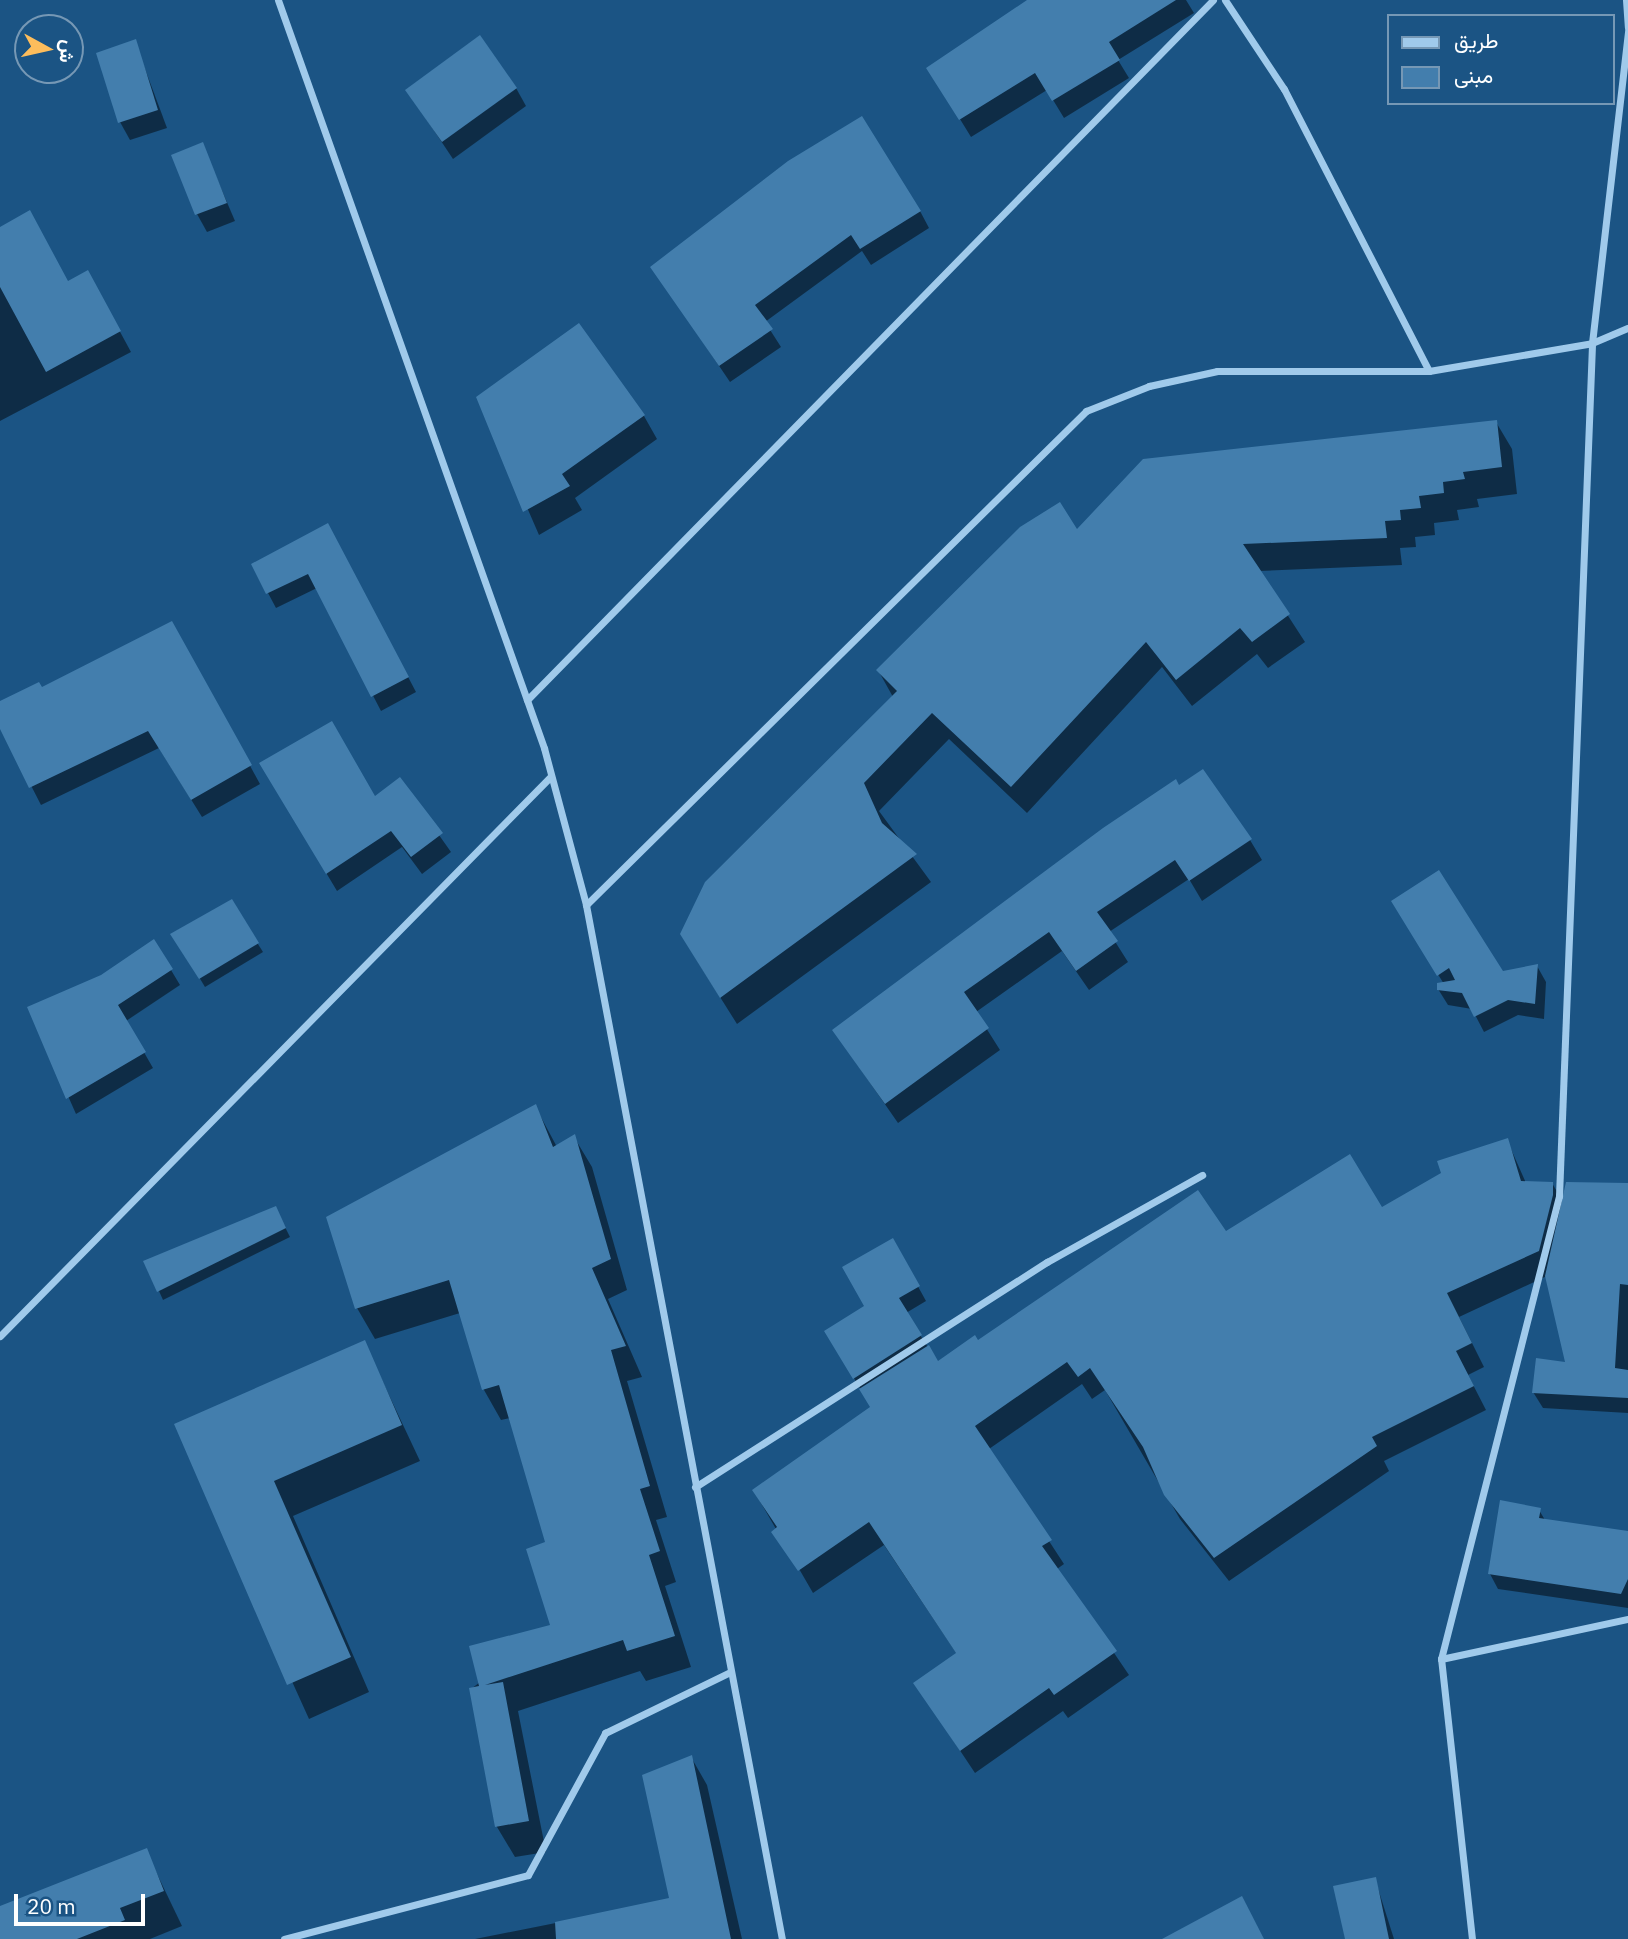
<!DOCTYPE html>
<meta charset="utf-8">
<style>
body{margin:0}
#map{position:relative;width:1628px;height:1939px;overflow:hidden;background:#1b5484;font-family:"IBM Plex Sans",Vazirmatn,sans-serif}
div>[style]{position:absolute}
[style*='--x']{left:calc(var(--x)*1px);top:calc(var(--y)*1px);width:calc(var(--w)*1px);rotate:calc(var(--a)*1deg)}
.shadow>*{inset:0;background:#0007}
.building>*{inset:0;background:#437ead}
.minor>*{height:7px;margin:-3.5px;padding:0 3.5px;transform-origin:3.5px;border-radius:3.5px;background:#a0caeb}
span{translate:-50% -50%;white-space:nowrap;text-align:center;line-height:1.15;-webkit-text-stroke:7px #1b5484;paint-order:stroke}
.legend{position:absolute;left:1387px;top:14px;width:228px;height:91px;box-sizing:border-box;background:#1b5484;border:2px solid #7698b5;margin:0;padding:9px 12px;list-style:none;font-size:21px;color:#fff}
.legend li{display:flex;align-items:center;gap:14px;height:35px}
.legend b{width:35px;border:2px solid #7698b5}
.north{position:absolute;left:14px;top:14px;width:70px;height:70px;box-sizing:border-box;background:#1b5484;border:2px solid #7698b5;border-radius:50%;rotate:98deg;font-size:19px;font-weight:700;line-height:28px;text-align:center;color:#fff}
.north::after{content:'';display:block;margin:auto;width:24px;height:32px;background:#fdbd5c;clip-path:polygon(50% 0,100% 100%,50% 72%,0 100%)}
.scale{position:absolute;left:14px;top:1894px;width:131px;height:32px;box-sizing:border-box;border:4px solid #fff;border-top:0;padding-left:9px;font-size:21px;line-height:24px;white-space:nowrap;color:#fff;-webkit-text-stroke:5px #1b5484;paint-order:stroke}
</style>
<div id="map">
<div class="shadow">
<div style="clip-path:polygon(1033px 0,1186px 0,1194px 13px,1118px 60px,1129px 78px,1064px 118px,1047px 90px,971px 137px,939px 85px)"></div>
<div style="clip-path:polygon(135px 42px,167px 128px,130px 140px,120px 122px)"></div>
<div style="clip-path:polygon(516px 88px,526px 106px,453px 159px,407px 90px)"></div>
<div style="clip-path:polygon(202px 144px,235px 221px,207px 232px,197px 214px)"></div>
<div style="clip-path:polygon(920px 211px,929px 228px,871px 265px,862px 251px,765px 322px,781px 347px,730px 382px,652px 267px)"></div>
<div style="clip-path:polygon(0 229px,68px 283px,99px 293px,131px 352px,0 421px)"></div>
<div style="clip-path:polygon(479px 397px,644px 416px,657px 439px,575px 498px,582px 510px,539px 535px)"></div>
<div style="clip-path:polygon(1496px 422px,1512px 449px,1517px 494px,1477px 499px,1479px 507px,1457px 510px,1459px 520px,1434px 523px,1435px 535px,1415px 537px,1416px 547px,1400px 548px,1402px 565px,1259px 571px,1305px 642px,1268px 668px,1257px 654px,1192px 706px,1162px 667px,1027px 813px,949px 739px,879px 811px,931px 882px,737px 1024px,698px 962px,893px 697px,878px 670px,1077px 531px)"></div>
<div style="clip-path:polygon(336px 540px,416px 692px,381px 711px,317px 588px,276px 608px,253px 565px)"></div>
<div style="clip-path:polygon(182px 641px,260px 784px,202px 817px,159px 748px,41px 805px,0 725px,0 703px)"></div>
<div style="clip-path:polygon(261px 764px,374px 799px,400px 780px,451px 852px,422px 874px,402px 847px,337px 891px)"></div>
<div style="clip-path:polygon(1179px 787px,1250px 840px,1262px 860px,1202px 901px,1189px 879px,1109px 932px,1128px 962px,1089px 990px,1062px 951px,976px 1012px,1000px 1050px,898px 1123px,834px 1031px)"></div>
<div style="clip-path:polygon(231px 901px,263px 952px,205px 987px,173px 934px)"></div>
<div style="clip-path:polygon(1402px 917px,1502px 973px,1537px 966px,1546px 982px,1544px 1019px,1518px 1015px,1484px 1032px,1472px 1009px,1448px 1005px,1438px 989px,1444px 984px)"></div>
<div style="clip-path:polygon(171px 970px,180px 985px,126px 1021px,153px 1068px,76px 1114px,29px 1008px)"></div>
<div style="clip-path:polygon(535px 1106px,557px 1147px,574px 1137px,592px 1167px,627px 1290px,608px 1299px,642px 1377px,627px 1381px,667px 1517px,656px 1520px,676px 1582px,665px 1586px,691px 1667px,646px 1681px,640px 1671px,518px 1711px,546px 1852px,515px 1857px,497px 1827px,471px 1689px,552px 1626px,547px 1544px,510px 1418px,501px 1420px,484px 1390px,460px 1313px,375px 1339px,357px 1308px)"></div>
<div style="clip-path:polygon(1507px 1140px,1526px 1183px,1552px 1183px,1563px 1202px,1628px 1186px,1628px 1413px,1543px 1408px,1533px 1392px,1567px 1364px,1547px 1276px,1459px 1317px,1484px 1367px,1468px 1375px,1486px 1410px,1384px 1461px,1389px 1471px,1229px 1581px,1180px 1519px,1105px 1390px,1092px 1399px,1082px 1384px,989px 1449px,1064px 1564px,1057px 1569px,1129px 1675px,1068px 1718px,1063px 1711px,975px 1773px,915px 1683px,957px 1654px,884px 1545px,813px 1593px,754px 1491px,872px 1408px,826px 1332px,867px 1307px,893px 1241px,926px 1301px,906px 1313px,938px 1363px,1226px 1233px,1382px 1209px)"></div>
<div style="clip-path:polygon(280px 1217px,290px 1237px,163px 1300px,146px 1262px)"></div>
<div style="clip-path:polygon(364px 1342px,420px 1461px,293px 1516px,369px 1692px,309px 1719px,176px 1425px)"></div>
<div style="clip-path:polygon(1539px 1510px,1545px 1520px,1628px 1533px,1628px 1608px,1498px 1589px,1490px 1574px)"></div>
<div style="clip-path:polygon(691px 1757px,707px 1785px,742px 1939px,475px 1939px,671px 1900px)"></div>
<div style="clip-path:polygon(146px 1851px,182px 1926px,150px 1939px,0 1939px,0 1908px)"></div>
<div style="clip-path:polygon(1375px 1879px,1394px 1939px,1347px 1939px)"></div>
</div>
<div class="building">
<div style="clip-path:polygon(1027px 0,1176px 0,1109px 42px,1120px 60px,1052px 101px,1035px 73px,959px 120px,926px 68px)"></div>
<div style="clip-path:polygon(480px 35px,517px 88px,442px 142px,405px 90px)"></div>
<div style="clip-path:polygon(136px 39px,158px 110px,118px 123px,96px 53px)"></div>
<div style="clip-path:polygon(862px 116px,921px 211px,860px 249px,851px 235px,755px 305px,773px 329px,719px 366px,650px 267px,788px 161px)"></div>
<div style="clip-path:polygon(203px 142px,227px 203px,195px 215px,171px 155px)"></div>
<div style="clip-path:polygon(30px 210px,68px 281px,88px 270px,121px 331px,46px 372px,0 287px,0 227px)"></div>
<div style="clip-path:polygon(579px 323px,645px 415px,562px 474px,570px 486px,523px 512px,476px 397px)"></div>
<div style="clip-path:polygon(1497px 420px,1502px 467px,1463px 472px,1465px 479px,1443px 482px,1444px 493px,1419px 496px,1421px 508px,1400px 510px,1401px 520px,1385px 521px,1387px 538px,1243px 544px,1290px 614px,1252px 642px,1240px 628px,1176px 680px,1146px 642px,1011px 787px,932px 713px,864px 783px,882px 823px,917px 854px,720px 998px,680px 934px,705px 882px,897px 691px,876px 670px,1020px 527px,1060px 502px,1077px 529px,1143px 459px)"></div>
<div style="clip-path:polygon(328px 523px,409px 677px,371px 697px,308px 574px,266px 594px,251px 564px)"></div>
<div style="clip-path:polygon(172px 621px,252px 765px,191px 800px,148px 731px,29px 788px,0 729px,0 701px,39px 682px,42px 687px)"></div>
<div style="clip-path:polygon(332px 721px,375px 796px,400px 777px,443px 833px,411px 857px,391px 831px,326px 874px,259px 763px)"></div>
<div style="clip-path:polygon(1203px 769px,1252px 839px,1189px 881px,1175px 860px,1097px 912px,1118px 941px,1076px 971px,1049px 932px,964px 992px,989px 1028px,885px 1104px,832px 1030px,1103px 828px,1176px 779px,1179px 785px)"></div>
<div style="clip-path:polygon(1439px 870px,1503px 971px,1538px 964px,1535px 1004px,1508px 1000px,1474px 1017px,1462px 993px,1437px 990px,1437px 983px,1455px 980px,1449px 968px,1437px 976px,1391px 901px)"></div>
<div style="clip-path:polygon(232px 899px,259px 943px,199px 979px,170px 934px)"></div>
<div style="clip-path:polygon(154px 939px,173px 969px,118px 1005px,146px 1052px,66px 1099px,27px 1007px,101px 975px)"></div>
<div style="clip-path:polygon(536px 1104px,553px 1147px,575px 1134px,611px 1259px,592px 1268px,626px 1346px,611px 1350px,650px 1486px,640px 1489px,660px 1551px,649px 1555px,675px 1636px,627px 1651px,623px 1640px,485px 1685px,503px 1682px,529px 1821px,495px 1827px,469px 1688px,479px 1686px,469px 1646px,550px 1625px,526px 1549px,545px 1542px,499px 1385px,482px 1390px,449px 1280px,355px 1309px,326px 1217px)"></div>
<div style="clip-path:polygon(1508px 1138px,1521px 1181px,1553px 1182px,1553px 1195px,1539px 1251px,1447px 1293px,1472px 1343px,1456px 1351px,1474px 1386px,1372px 1437px,1377px 1446px,1214px 1558px,1164px 1495px,1143px 1447px,1090px 1368px,1078px 1377px,1067px 1362px,975px 1426px,1052px 1540px,1042px 1546px,1117px 1651px,1054px 1695px,1049px 1688px,960px 1751px,913px 1683px,956px 1653px,869px 1522px,798px 1571px,771px 1532px,777px 1527px,752px 1490px,870px 1407px,859px 1389px,929px 1345px,938px 1361px,975px 1335px,978px 1340px,1198px 1190px,1226px 1231px,1350px 1154px,1382px 1207px,1441px 1173px,1437px 1161px)"></div>
<div style="clip-path:polygon(1566px 1182px,1628px 1183px,1628px 1285px,1620px 1284px,1615px 1368px,1628px 1370px,1628px 1398px,1532px 1393px,1536px 1358px,1565px 1362px,1545px 1276px)"></div>
<div style="clip-path:polygon(276px 1206px,286px 1228px,157px 1292px,143px 1261px)"></div>
<div style="clip-path:polygon(893px 1238px,920px 1286px,899px 1298px,922px 1335px,853px 1379px,824px 1331px,864px 1306px,842px 1267px)"></div>
<div style="clip-path:polygon(365px 1340px,402px 1425px,274px 1481px,351px 1657px,287px 1685px,174px 1424px)"></div>
<div style="clip-path:polygon(1500px 1500px,1541px 1508px,1539px 1518px,1628px 1531px,1628px 1579px,1621px 1594px,1488px 1574px)"></div>
<div style="clip-path:polygon(692px 1755px,731px 1939px,556px 1939px,555px 1922px,669px 1898px,642px 1775px)"></div>
<div style="clip-path:polygon(147px 1848px,164px 1891px,120px 1908px,125px 1920px,77px 1939px,0 1939px,0 1906px)"></div>
<div style="clip-path:polygon(1376px 1877px,1389px 1939px,1345px 1939px,1333px 1886px)"></div>
<div style="clip-path:polygon(1242px 1896px,1264px 1939px,1162px 1939px)"></div>
</div>
<div class="minor">
<div style="--x:278;--y:0;--w:794;--a:70.42"></div>
<div style="--x:544;--y:748;--w:163;--a:75"></div>
<div style="--x:586;--y:905;--w:1052;--a:79.27"></div>
<div style="--x:1225;--y:0;--w:107;--a:56.5"></div>
<div style="--x:1284;--y:89;--w:317;--a:62.8"></div>
<div style="--x:1626;--y:0;--w:27;--a:86"></div>
<div style="--x:527;--y:700;--w:980;--a:-45.58"></div>
<div style="--x:586;--y:905;--w:703;--a:-44.65"></div>
<div style="--x:1086;--y:411;--w:68;--a:-21.6"></div>
<div style="--x:1149;--y:386;--w:70;--a:-12.4"></div>
<div style="--x:1217;--y:371;--w:212;--a:0"></div>
<div style="--x:1429;--y:371;--w:165;--a:-9.7"></div>
<div style="--x:1592;--y:343;--w:39;--a:-23"></div>
<div style="--x:0;--y:1336;--w:784;--a:-45.46"></div>
<div style="--x:695;--y:1487;--w:418;--a:-32.6"></div>
<div style="--x:1047;--y:1262;--w:178;--a:-29.3"></div>
<div style="--x:1441;--y:1659;--w:191;--a:-12.1"></div>
<div style="--x:284;--y:1939;--w:252;--a:-14.7"></div>
<div style="--x:528;--y:1875;--w:162;--a:-61.5"></div>
<div style="--x:605;--y:1733;--w:139;--a:-26"></div>
<div style="--x:1472;--y:1939;--w:282;--a:-96.3"></div>
<div style="--x:1441;--y:1659;--w:478;--a:-75.7"></div>
<div style="--x:1559;--y:1196;--w:854;--a:-87.78"></div>
<div style="--x:1592;--y:343;--w:315;--a:-83.4"></div>
</div>
<ul class="legend">
<li><b style="height:9px;background:#a0caeb"></b>طريق</li>
<li><b style="height:19px;background:#437ead"></b>مبنى</li>
</ul>
<div class="north">ش</div>
<div class="scale">20 m</div>
</div>
